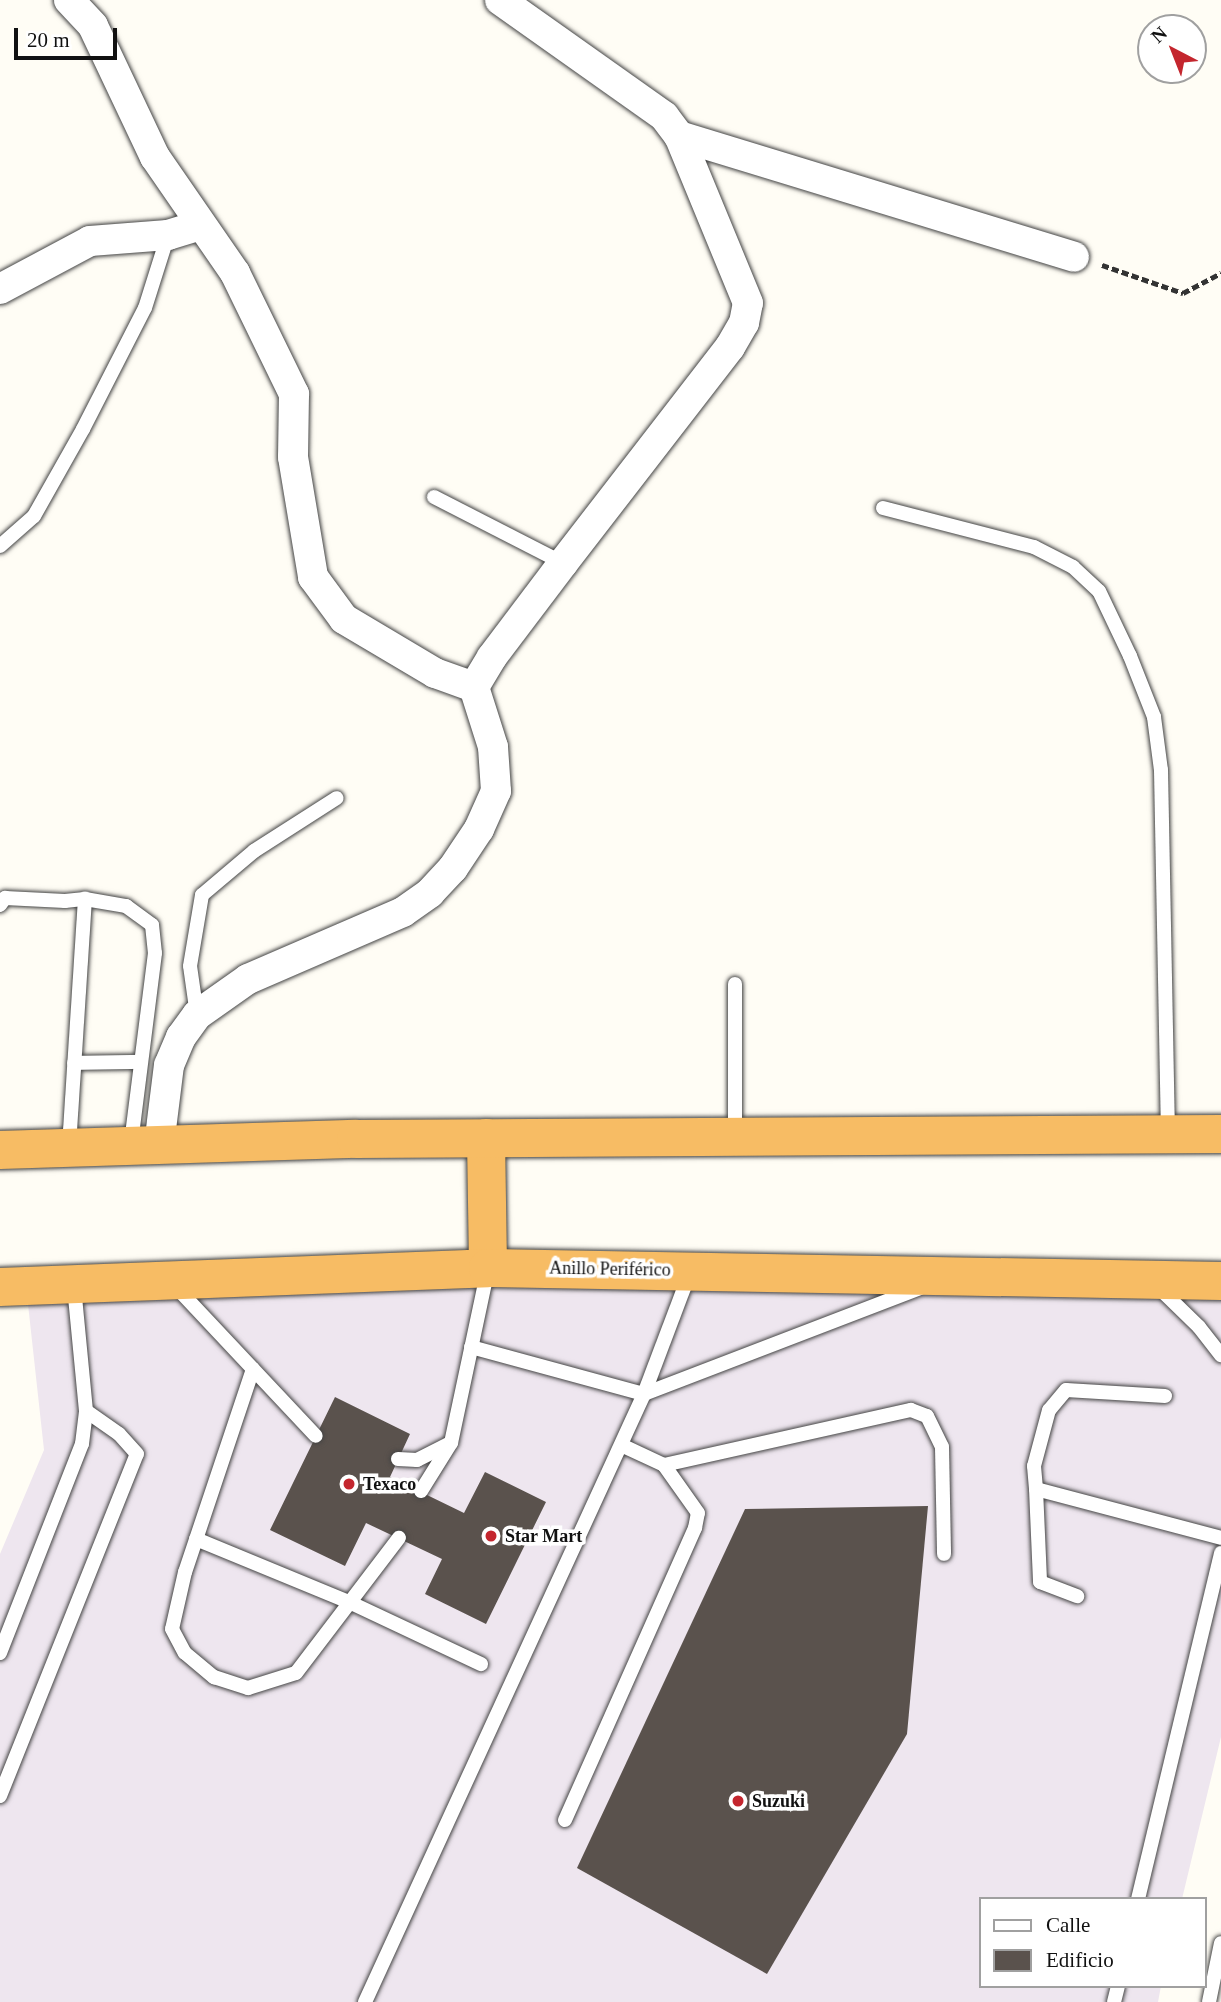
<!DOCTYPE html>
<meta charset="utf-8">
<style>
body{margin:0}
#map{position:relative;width:1221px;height:2002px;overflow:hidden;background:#fffdf5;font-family:Georgia,serif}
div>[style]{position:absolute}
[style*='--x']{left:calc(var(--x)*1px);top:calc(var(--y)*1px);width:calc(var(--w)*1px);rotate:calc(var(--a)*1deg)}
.industrial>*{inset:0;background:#eee6ef}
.building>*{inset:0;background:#5a524d}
.path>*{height:4.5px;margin-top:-2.25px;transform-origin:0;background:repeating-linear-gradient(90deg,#333 0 7px,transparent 0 10.5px)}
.roads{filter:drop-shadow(0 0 2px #444) drop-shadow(0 0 2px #444)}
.service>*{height:14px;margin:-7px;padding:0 7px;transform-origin:7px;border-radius:7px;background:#fff}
.minor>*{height:30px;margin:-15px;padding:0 15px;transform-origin:15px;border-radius:15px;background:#fff}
.trunk>*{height:38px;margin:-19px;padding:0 19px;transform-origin:19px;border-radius:19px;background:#f7bc64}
.dots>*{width:19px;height:19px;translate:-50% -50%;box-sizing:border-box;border:4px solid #fff;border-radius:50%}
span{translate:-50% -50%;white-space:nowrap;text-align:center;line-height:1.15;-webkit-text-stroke:7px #fff;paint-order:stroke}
.street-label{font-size:18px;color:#111}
.poi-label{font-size:18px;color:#111;font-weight:700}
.left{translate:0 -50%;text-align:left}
.legend{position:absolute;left:979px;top:1897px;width:228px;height:91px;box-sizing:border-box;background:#fff;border:2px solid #a0a0a0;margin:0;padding:9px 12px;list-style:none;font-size:21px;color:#111}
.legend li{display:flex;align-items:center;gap:14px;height:35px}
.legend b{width:35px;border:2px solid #a0a0a0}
.north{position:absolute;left:1137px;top:14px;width:70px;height:70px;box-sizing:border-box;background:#fff;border:2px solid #a0a0a0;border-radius:50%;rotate:318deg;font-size:19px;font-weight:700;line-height:28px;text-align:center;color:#111}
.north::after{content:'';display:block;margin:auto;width:24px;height:32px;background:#c4262e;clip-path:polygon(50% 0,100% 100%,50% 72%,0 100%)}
.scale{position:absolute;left:14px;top:28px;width:103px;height:32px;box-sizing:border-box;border:4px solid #111;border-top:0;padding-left:9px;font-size:21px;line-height:24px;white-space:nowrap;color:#111;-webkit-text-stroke:5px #fff;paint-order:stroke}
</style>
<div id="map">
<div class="industrial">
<div style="clip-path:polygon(1221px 1281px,1221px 1737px,1182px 1899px,981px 1899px,981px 1986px,1161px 1986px,1158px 2002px,0 2002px,0 1554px,44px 1450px,26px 1286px)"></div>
</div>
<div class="building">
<div style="clip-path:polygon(335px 1397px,410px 1434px,390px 1477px,464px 1513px,485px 1472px,546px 1502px,486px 1624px,425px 1594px,442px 1559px,366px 1523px,345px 1566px,270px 1530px)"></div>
<div style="clip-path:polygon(928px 1506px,907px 1734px,767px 1974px,577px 1868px,745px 1509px)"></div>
</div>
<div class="path">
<div style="--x:1102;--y:265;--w:86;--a:19.1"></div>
<div style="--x:1183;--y:293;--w:43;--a:-27.8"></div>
</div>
<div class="roads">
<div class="service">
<div style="--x:434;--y:497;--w:145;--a:27.1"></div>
<div style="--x:883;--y:508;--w:156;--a:14.5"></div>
<div style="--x:1034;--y:547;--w:44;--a:27.1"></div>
<div style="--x:1073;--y:567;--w:35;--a:43"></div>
<div style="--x:1099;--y:591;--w:72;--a:64.5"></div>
<div style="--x:1130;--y:656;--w:66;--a:68.5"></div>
<div style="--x:1154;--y:717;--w:53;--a:82.5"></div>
<div style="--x:1161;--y:770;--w:363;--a:88.9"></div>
<div style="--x:0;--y:546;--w:45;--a:-41.4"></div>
<div style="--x:34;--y:516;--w:100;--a:-60.6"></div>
<div style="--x:83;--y:429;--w:136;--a:-62.9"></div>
<div style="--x:145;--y:308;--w:77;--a:-72.5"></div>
<div style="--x:0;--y:905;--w:9;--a:-54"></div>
<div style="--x:5;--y:898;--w:60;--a:2.9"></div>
<div style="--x:65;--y:901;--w:20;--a:-6"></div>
<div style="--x:85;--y:899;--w:42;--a:9.7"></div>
<div style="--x:126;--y:906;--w:32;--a:36"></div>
<div style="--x:152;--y:925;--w:28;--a:84"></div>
<div style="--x:155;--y:953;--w:193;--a:97.2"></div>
<div style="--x:735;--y:984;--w:151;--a:90"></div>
<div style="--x:197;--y:1015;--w:49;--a:-98.1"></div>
<div style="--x:190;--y:966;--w:72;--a:-80.4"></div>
<div style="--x:202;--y:895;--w:68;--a:-40.2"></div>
<div style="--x:254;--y:851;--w:98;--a:-32.6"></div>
<div style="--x:74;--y:1063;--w:65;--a:-0.9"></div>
<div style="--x:69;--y:1146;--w:248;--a:-86.3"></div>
<div style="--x:176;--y:1287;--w:204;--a:46.8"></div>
<div style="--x:1159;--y:1288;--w:56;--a:44.3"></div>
<div style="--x:1199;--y:1327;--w:36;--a:52"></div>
<div style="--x:471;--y:1347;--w:179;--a:15.2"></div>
<div style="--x:644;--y:1394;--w:296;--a:-21"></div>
<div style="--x:253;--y:1369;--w:214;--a:108.5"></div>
<div style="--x:185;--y:1572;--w:58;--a:102.8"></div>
<div style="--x:172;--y:1629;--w:27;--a:62"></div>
<div style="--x:185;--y:1653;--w:38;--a:40"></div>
<div style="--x:214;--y:1677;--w:36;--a:18"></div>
<div style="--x:248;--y:1688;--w:50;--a:-17.4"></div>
<div style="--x:296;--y:1673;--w:170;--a:-52.7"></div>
<div style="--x:1165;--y:1396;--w:99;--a:-176.5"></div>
<div style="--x:1066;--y:1390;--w:26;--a:130"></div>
<div style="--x:1049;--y:1410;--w:58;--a:105"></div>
<div style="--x:1034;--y:1466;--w:23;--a:85"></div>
<div style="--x:1036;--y:1489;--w:191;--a:14.8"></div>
<div style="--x:398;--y:1459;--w:19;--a:3"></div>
<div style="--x:417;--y:1460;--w:36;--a:-27"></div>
<div style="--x:664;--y:1465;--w:253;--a:-12.6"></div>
<div style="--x:911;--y:1410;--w:17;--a:21"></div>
<div style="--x:927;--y:1416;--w:34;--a:64"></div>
<div style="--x:942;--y:1447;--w:107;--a:88.9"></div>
<div style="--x:1036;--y:1489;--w:93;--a:87.5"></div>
<div style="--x:1040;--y:1582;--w:40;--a:21"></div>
<div style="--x:421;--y:1491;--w:57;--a:-58"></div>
<div style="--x:451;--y:1443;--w:178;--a:-78"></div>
<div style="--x:196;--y:1539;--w:165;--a:22.4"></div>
<div style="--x:349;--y:1602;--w:146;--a:25.2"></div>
<div style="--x:0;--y:1653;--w:225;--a:-68.6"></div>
<div style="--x:82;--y:1444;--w:33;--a:-83"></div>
<div style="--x:86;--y:1411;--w:126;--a:-95.5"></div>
<div style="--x:0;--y:1796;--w:368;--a:-68.2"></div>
<div style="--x:137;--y:1454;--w:27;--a:-132"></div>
<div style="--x:119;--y:1434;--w:40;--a:-145.1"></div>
<div style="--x:565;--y:1820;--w:320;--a:-66"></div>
<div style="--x:695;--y:1528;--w:15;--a:-79"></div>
<div style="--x:698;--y:1513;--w:59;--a:-125.3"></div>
<div style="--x:664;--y:1465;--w:47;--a:-155.1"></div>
<div style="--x:1138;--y:1899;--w:356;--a:-76.5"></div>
<div style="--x:365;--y:2002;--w:669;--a:-65.35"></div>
<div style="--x:644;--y:1394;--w:127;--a:-69.3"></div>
<div style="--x:1114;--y:2002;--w:16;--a:-76"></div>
<div style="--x:1209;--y:2002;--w:60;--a:-78.5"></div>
</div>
<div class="minor">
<div style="--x:69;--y:0;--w:35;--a:47"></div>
<div style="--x:93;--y:26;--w:145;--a:64.7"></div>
<div style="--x:155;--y:157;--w:141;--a:55.4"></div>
<div style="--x:235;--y:273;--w:135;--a:64"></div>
<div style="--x:294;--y:394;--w:63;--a:90.9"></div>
<div style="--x:293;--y:457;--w:122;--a:80.5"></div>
<div style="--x:313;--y:577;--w:52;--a:53.6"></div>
<div style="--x:344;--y:619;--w:106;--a:30.7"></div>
<div style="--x:435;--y:673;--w:41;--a:19.7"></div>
<div style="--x:474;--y:687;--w:63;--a:72.4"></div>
<div style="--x:493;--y:747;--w:44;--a:86.1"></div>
<div style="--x:496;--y:791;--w:42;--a:114.1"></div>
<div style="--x:479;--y:829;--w:47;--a:123.7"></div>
<div style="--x:453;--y:868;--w:34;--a:133"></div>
<div style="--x:430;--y:893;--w:33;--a:145"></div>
<div style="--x:403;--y:912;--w:169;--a:156.6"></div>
<div style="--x:248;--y:979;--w:62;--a:144.8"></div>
<div style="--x:197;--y:1015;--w:27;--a:126"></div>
<div style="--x:181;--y:1037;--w:30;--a:113"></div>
<div style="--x:169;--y:1065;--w:81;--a:97.1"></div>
<div style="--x:679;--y:136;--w:413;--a:17"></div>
<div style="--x:0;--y:289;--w:102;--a:-28.1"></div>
<div style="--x:90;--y:241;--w:78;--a:-4.4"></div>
<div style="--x:168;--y:235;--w:34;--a:-17"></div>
<div style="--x:474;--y:687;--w:35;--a:-59"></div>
<div style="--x:492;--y:657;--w:118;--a:-52.9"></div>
<div style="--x:563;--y:563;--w:273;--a:-52.3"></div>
<div style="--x:730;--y:347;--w:28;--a:-60"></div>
<div style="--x:744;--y:323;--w:20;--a:-79"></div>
<div style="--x:748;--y:303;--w:181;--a:-112.4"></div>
<div style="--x:679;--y:136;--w:25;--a:-127"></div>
<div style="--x:664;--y:116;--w:201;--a:-144.7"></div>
</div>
<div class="trunk">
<div style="--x:486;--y:1138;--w:130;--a:89.1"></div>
<div style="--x:0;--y:1150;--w:356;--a:-1.8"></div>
<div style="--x:356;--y:1139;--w:865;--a:-0.33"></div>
<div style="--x:0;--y:1287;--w:488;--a:-2.2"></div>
<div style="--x:488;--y:1268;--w:733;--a:1.02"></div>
</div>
</div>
<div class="dots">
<div style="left:349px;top:1484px;background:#c4262e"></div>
<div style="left:491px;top:1536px;background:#c4262e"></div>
<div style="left:738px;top:1801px;background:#c4262e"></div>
</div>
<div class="street-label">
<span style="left:610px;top:1269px;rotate:1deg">Anillo Periférico</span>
</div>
<div class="poi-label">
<span class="left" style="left:363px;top:1484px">Texaco</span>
<span class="left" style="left:505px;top:1536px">Star Mart</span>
<span class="left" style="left:752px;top:1801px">Suzuki</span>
</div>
<ul class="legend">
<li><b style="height:9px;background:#fff"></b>Calle</li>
<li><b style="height:19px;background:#5a524d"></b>Edificio</li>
</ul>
<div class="north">N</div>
<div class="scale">20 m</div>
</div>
